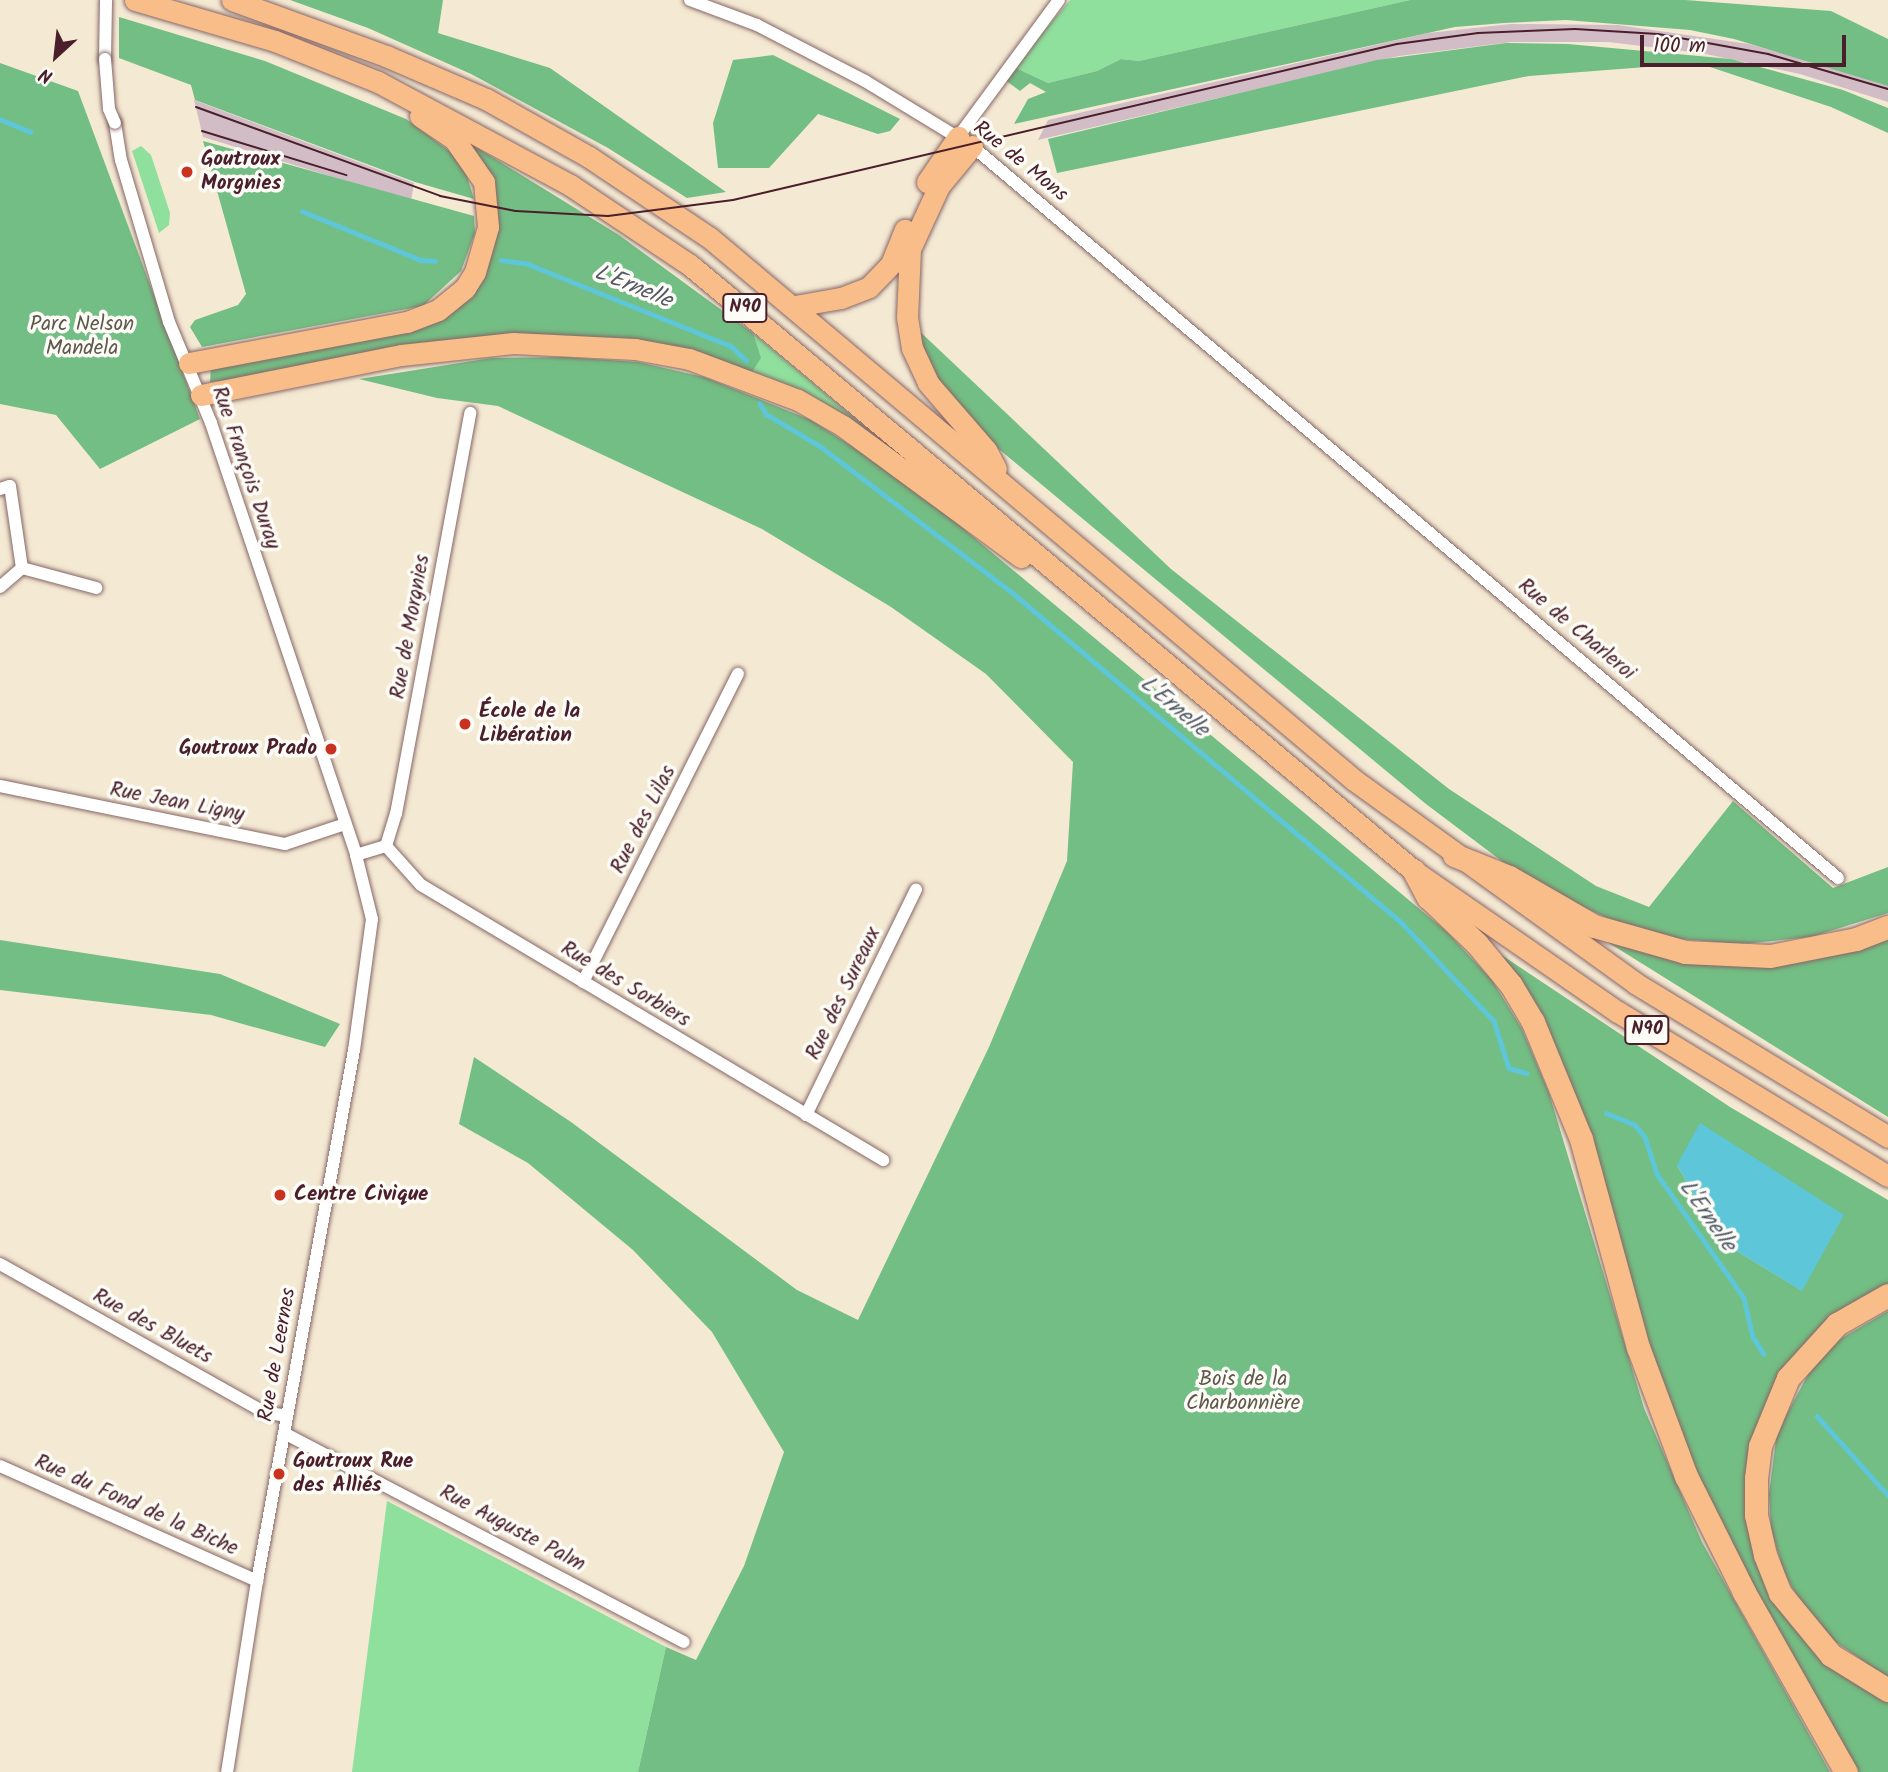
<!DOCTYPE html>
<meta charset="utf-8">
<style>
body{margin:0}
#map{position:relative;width:1888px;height:1772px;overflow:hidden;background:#f4e9d3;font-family:Kalam,sans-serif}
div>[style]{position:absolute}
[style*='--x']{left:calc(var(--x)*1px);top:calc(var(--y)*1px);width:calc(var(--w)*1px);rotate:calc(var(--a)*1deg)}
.industrial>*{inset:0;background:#d2bdc7}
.green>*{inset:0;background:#8fdf9d}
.forest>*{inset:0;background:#73be84}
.water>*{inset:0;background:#5dc6d8}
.stream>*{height:4.5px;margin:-2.25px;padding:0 2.25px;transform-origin:2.25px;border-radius:2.25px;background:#5dc6d8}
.roads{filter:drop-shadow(0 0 2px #866666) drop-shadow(0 0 2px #866666)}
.minor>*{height:12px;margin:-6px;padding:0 6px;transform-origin:6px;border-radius:6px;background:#fff}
.trunk>*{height:21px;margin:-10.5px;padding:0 10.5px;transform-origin:10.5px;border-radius:10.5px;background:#f8bd89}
.motorway>*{height:23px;margin:-11.5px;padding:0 11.5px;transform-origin:11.5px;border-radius:11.5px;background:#f8bd89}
.tram>*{height:2px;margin:-1px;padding:0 1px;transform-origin:1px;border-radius:1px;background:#4a1f2b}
.bridges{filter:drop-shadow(0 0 2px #866666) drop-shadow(0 0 2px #866666)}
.minor-bridge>*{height:12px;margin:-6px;padding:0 6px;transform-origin:6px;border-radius:6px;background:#fff}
.dots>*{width:19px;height:19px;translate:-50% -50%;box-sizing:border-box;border:4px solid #fdfcf7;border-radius:50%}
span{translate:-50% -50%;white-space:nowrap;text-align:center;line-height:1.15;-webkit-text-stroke:7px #fdfcf7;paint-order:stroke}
.shield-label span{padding:2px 5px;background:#fdfcf7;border:2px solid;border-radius:5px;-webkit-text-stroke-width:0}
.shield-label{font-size:19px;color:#4a1f2b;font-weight:700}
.poi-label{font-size:21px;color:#4a1f2b;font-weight:700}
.left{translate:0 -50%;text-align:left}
.right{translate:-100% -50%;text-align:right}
.street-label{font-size:21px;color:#4a1f2b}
.park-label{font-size:21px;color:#5f594d}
.water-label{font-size:23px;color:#515968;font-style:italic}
.north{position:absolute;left:21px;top:21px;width:70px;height:70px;-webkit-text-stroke:5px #fdfcf7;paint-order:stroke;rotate:207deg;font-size:19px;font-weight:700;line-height:28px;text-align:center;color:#4a1f2b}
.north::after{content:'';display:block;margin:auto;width:24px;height:32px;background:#4a1f2b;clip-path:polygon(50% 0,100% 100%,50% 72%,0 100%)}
.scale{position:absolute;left:1640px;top:35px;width:206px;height:32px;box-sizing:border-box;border:4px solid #4a1f2b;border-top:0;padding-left:9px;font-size:21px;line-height:24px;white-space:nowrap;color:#4a1f2b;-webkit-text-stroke:5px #fdfcf7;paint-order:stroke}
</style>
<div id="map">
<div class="industrial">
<div style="clip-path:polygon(1511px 24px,1618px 25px,1749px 44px,1888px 83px,1888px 102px,1800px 74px,1701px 53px,1608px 42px,1512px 42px,1399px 56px,1038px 140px,1048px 120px,1428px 33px)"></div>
<div style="clip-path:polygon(194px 100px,414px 183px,411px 201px,203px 137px)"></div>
</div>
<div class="green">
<div style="clip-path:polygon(1070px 0,1410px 0,1139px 61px,1121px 59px,1097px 71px,1048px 83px,1014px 67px)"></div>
<div style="clip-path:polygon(141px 146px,151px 155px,170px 213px,169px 225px,159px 233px,132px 151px)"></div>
<div style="clip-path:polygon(753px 333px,875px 435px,874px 437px,752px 372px,760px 358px)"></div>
<div style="clip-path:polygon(387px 1501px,666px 1647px,638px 1772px,352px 1772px)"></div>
</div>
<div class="forest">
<div style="clip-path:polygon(290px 0,443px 0,438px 33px,550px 68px,726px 192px,687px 198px,608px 148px,471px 74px,368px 28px)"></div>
<div style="clip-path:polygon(1410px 0,1685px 0,1831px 11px,1888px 39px,1888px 86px,1734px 39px,1690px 30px,1566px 20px,1504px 23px,1455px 27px,1014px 124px,1028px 99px,1046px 92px,1030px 83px,1020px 91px,1005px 80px,1014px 67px,1048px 83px,1097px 71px,1121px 59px,1139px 61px)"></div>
<div style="clip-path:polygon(119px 17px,265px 61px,406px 119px,452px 153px,467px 176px,474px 199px,415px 182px,195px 100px,191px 85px,119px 58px)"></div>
<div style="clip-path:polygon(1506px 43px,1568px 44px,1731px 59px,1843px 90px,1888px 108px,1888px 133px,1831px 107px,1698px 63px,1529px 76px,1057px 173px,1048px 139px,1377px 60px)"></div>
<div style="clip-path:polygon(773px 55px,900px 119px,890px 131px,878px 134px,818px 114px,769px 168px,718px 168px,713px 123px,733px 60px)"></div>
<div style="clip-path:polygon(0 63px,78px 91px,200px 419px,100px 469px,56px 415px,0 404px)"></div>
<div style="clip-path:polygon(203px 141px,474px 216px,475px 233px,461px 271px,423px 306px,202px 347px,190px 327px,195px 320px,238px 305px,246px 294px)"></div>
<div style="clip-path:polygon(471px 144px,619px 235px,753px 333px,761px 358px,752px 372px,625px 340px,210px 382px,211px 367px,417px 327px,485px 267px)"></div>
<div style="clip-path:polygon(915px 327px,1171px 569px,1449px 789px,1596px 886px,1649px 907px,1733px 801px,1833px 888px,1888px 867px,1888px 913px,1811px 937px,1742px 944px,1680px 939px,1625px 926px,1561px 897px,1503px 862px,1426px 804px,1000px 450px,959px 411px,926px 360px)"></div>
<div style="clip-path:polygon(566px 357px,638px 362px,704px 377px,811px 420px,867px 456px,941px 510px,1392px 886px,1446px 931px,1492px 980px,1522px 1029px,1549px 1093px,1644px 1408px,1702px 1542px,1830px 1772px,638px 1772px,666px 1647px,696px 1660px,744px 1566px,784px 1452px,712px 1332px,633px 1250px,528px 1163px,459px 1124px,474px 1057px,571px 1122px,797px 1290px,858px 1320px,989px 1047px,1067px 861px,1073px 762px,986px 674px,891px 607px,762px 529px,498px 406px,437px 398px,359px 379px,491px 358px)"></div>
<div style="clip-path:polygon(1888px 936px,1888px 1117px,1601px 938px,1667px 958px,1719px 965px,1769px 964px)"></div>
<div style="clip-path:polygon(0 940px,220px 974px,340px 1024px,325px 1047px,211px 1015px,0 990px)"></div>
<div style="clip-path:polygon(evenodd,1500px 954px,1730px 1107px,1888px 1200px,1888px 1288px,1837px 1316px,1753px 1443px,1767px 1587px,1888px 1699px,1888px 1772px,1853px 1772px,1726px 1544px,1673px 1424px,1560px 1058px,1539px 1013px,1500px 954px,1677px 1165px,1801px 1290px,1722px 1242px,1677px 1165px)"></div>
<div style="clip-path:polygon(1888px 1311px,1888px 1678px,1827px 1636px,1804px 1608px,1785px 1575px,1771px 1530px,1769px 1494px,1777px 1432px,1811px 1369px,1835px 1342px)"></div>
</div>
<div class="water">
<div style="clip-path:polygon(1700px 1123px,1844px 1215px,1802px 1291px,1722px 1242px,1677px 1165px)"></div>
</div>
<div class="stream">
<div style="--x:0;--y:119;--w:33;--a:23"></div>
<div style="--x:302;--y:211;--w:129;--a:22.4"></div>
<div style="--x:421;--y:260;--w:14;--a:4"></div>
<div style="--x:501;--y:260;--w:27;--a:8"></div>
<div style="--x:528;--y:264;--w:219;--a:22"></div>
<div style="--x:731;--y:346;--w:21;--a:43"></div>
<div style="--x:760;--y:403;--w:13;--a:61"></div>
<div style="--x:766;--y:414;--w:63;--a:30.7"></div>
<div style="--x:820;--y:446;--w:236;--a:37.3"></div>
<div style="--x:1008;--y:589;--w:515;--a:40.28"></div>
<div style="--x:1401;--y:922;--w:136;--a:46.8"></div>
<div style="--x:1494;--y:1021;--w:49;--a:72.3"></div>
<div style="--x:1509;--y:1068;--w:18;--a:16"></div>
<div style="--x:1606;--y:1113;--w:31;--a:22"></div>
<div style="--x:1635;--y:1125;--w:16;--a:50"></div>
<div style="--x:1645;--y:1137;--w:39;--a:72"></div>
<div style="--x:1657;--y:1174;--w:151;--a:54.9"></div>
<div style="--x:1744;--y:1298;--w:40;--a:77"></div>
<div style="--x:1753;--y:1337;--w:20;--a:57"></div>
<div style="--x:1817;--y:1416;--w:106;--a:48.1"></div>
</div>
<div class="roads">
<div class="minor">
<div style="--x:690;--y:0;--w:72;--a:20.5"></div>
<div style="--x:757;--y:25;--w:122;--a:27.4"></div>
<div style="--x:865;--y:81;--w:125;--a:31.3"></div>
<div style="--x:972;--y:146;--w:1134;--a:40.21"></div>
<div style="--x:105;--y:59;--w:59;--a:-89"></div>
<div style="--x:115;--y:123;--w:37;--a:81"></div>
<div style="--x:121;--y:160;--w:169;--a:73.5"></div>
<div style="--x:169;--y:322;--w:109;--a:67.4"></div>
<div style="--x:211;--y:423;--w:456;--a:71.4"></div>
<div style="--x:356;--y:855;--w:66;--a:76"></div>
<div style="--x:372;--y:919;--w:132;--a:97.8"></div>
<div style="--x:354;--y:1050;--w:540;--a:100.35"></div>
<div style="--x:257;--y:1581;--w:193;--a:98.9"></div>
<div style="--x:958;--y:137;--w:170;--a:-53.6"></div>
<div style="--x:0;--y:489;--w:10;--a:-17"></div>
<div style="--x:10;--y:486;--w:83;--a:81.7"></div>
<div style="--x:22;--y:568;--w:29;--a:139"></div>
<div style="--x:22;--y:568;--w:77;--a:15.1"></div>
<div style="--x:0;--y:786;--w:291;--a:11.5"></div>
<div style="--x:285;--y:844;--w:63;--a:-18.4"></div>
<div style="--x:386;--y:846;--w:34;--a:-73"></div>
<div style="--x:396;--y:814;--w:408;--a:-79.5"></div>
<div style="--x:356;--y:855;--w:31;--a:-17"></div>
<div style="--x:386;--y:846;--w:52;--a:48.1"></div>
<div style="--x:421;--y:885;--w:538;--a:30.76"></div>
<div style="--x:583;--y:982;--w:345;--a:-63.3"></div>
<div style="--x:806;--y:1115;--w:251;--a:-64"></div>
<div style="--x:0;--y:1264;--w:303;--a:29.3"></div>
<div style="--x:264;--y:1412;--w:23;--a:10"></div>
<div style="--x:284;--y:1433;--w:451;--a:27.6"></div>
<div style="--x:0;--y:1466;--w:282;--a:24.1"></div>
</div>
<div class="trunk">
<div style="--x:135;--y:0;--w:146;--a:16.3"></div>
<div style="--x:275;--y:41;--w:111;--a:21.7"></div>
<div style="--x:378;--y:82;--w:218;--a:28.2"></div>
<div style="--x:570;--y:185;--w:144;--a:33.7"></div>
<div style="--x:690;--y:265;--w:944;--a:39.93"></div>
<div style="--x:1414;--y:871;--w:248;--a:34.7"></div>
<div style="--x:1618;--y:1012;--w:316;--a:31.3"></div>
<div style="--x:232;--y:0;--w:164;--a:20"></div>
<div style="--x:386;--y:56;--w:109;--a:23.3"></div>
<div style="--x:486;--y:99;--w:118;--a:29.4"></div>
<div style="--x:589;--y:157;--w:146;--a:33.8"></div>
<div style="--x:710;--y:238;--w:842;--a:40.08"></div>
<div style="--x:1354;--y:780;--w:347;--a:35.8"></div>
<div style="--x:1635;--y:983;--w:296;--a:31.3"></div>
<div style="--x:972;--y:146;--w:52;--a:129.5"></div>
<div style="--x:939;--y:186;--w:69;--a:114.7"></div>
<div style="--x:910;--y:249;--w:68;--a:92.5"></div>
<div style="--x:907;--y:317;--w:31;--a:81"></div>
<div style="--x:912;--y:348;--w:38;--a:65"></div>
<div style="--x:928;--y:383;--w:89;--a:49.1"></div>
<div style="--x:986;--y:450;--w:21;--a:62"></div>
<div style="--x:927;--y:182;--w:55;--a:-55.4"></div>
<div style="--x:795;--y:306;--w:47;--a:-9.9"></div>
<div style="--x:841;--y:298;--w:30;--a:-21"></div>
<div style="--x:869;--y:287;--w:32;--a:-46"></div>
<div style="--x:891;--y:264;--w:37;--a:-68"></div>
<div style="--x:189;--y:363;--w:222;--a:-10.7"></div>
<div style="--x:407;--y:322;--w:33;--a:-21"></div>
<div style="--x:438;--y:310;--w:35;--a:-39"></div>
<div style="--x:465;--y:288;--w:19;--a:-58"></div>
<div style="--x:475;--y:272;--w:47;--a:-73.9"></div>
<div style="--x:488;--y:227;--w:45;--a:-95.1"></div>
<div style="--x:484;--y:182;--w:52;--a:-124.9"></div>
<div style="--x:454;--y:139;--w:41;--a:-145.9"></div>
<div style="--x:201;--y:395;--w:204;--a:-11.3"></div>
<div style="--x:401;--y:355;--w:113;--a:-6.1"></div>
<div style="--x:513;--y:343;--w:122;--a:2.8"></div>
<div style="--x:635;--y:349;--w:55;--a:10.5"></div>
<div style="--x:689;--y:359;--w:116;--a:20.6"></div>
<div style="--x:798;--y:400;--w:52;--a:30"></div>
<div style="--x:843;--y:426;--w:221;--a:36.4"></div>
</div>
<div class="motorway">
<div style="--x:1454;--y:855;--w:59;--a:21.8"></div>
<div style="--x:1509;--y:877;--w:98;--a:30"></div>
<div style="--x:1594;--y:926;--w:95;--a:15.9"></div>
<div style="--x:1685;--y:952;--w:85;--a:2.7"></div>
<div style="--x:1770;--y:956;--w:88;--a:-11.2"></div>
<div style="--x:1856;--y:939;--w:34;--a:-21"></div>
<div style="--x:1414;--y:871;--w:30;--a:62"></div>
<div style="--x:1428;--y:897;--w:68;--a:43.8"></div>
<div style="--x:1477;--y:944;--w:53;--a:50.3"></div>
<div style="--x:1511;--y:985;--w:43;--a:59.3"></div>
<div style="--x:1533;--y:1022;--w:126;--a:67.7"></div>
<div style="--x:1581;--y:1139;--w:216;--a:74.7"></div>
<div style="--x:1638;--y:1347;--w:138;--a:69.6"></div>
<div style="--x:1686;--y:1476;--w:130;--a:63.4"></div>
<div style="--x:1744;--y:1592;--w:207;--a:60.5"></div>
<div style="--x:1888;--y:1295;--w:59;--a:150.4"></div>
<div style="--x:1837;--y:1324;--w:73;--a:132.2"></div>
<div style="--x:1788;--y:1378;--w:74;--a:112.4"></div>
<div style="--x:1760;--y:1446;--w:32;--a:97"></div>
<div style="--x:1756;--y:1478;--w:37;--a:90"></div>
<div style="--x:1756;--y:1515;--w:41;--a:77.3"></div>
<div style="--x:1765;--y:1555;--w:41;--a:68.5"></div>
<div style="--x:1780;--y:1593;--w:80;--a:50.6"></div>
<div style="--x:1831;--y:1655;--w:67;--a:31.6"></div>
</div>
</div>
<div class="tram">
<div style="--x:196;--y:107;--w:260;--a:20"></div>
<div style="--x:440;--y:196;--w:77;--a:11.2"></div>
<div style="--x:516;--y:211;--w:92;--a:3.1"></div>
<div style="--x:608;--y:216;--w:126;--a:-7.3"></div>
<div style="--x:733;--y:200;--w:682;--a:-13.22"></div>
<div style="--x:1397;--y:44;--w:82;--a:-7.7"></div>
<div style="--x:1478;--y:33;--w:97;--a:-2.4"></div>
<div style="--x:1575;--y:29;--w:83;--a:3.4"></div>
<div style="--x:1658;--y:34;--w:112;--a:10.3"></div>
<div style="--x:1768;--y:54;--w:125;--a:16.3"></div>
<div style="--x:202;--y:131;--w:151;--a:17"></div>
</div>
<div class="bridges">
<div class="minor-bridge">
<div style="--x:105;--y:59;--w:50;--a:85.4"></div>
<div style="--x:109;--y:109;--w:15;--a:67"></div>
</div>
</div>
<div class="dots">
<div style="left:187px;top:172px;background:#c8321e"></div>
<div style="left:465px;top:724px;background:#c8321e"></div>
<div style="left:331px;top:749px;background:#c8321e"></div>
<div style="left:280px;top:1195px;background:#c8321e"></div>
<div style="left:279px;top:1474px;background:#c8321e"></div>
</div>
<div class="shield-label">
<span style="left:745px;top:308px">N90</span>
<span style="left:1647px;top:1030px">N90</span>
</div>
<div class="poi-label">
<span class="left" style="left:201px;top:172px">Goutroux<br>Morgnies</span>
<span class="left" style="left:479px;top:724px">École de la<br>Libération</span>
<span class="right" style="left:317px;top:749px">Goutroux Prado</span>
<span class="left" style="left:294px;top:1195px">Centre Civique</span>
<span class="left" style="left:293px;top:1474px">Goutroux Rue<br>des Alliés</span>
</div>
<div class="street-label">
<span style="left:1020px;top:162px;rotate:39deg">Rue de Mons</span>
<span style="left:245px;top:468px;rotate:71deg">Rue François Duray</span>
<span style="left:411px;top:627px;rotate:-80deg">Rue de Morgnies</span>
<span style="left:1576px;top:630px;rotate:40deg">Rue de Charleroi</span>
<span style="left:177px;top:803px;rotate:11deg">Rue Jean Ligny</span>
<span style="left:644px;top:820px;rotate:-63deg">Rue des Lilas</span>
<span style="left:625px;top:985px;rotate:31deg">Rue des Sorbiers</span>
<span style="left:844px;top:994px;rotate:-64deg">Rue des Sureaux</span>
<span style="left:152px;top:1327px;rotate:29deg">Rue des Bluets</span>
<span style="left:278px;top:1355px;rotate:-80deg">Rue de Leernes</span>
<span style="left:136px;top:1506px;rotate:24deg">Rue du Fond de la Biche</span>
<span style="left:512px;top:1529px;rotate:28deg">Rue Auguste Palm</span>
</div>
<div class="park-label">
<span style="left:82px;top:337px">Parc Nelson<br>Mandela</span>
<span style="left:1243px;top:1392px">Bois de la<br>Charbonnière</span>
</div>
<div class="water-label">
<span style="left:633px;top:287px;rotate:22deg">L'Ernelle</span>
<span style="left:1174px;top:707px;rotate:40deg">L'Ernelle</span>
<span style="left:1707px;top:1216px;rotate:55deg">L'Ernelle</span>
</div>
<div class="north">N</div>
<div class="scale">100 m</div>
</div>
